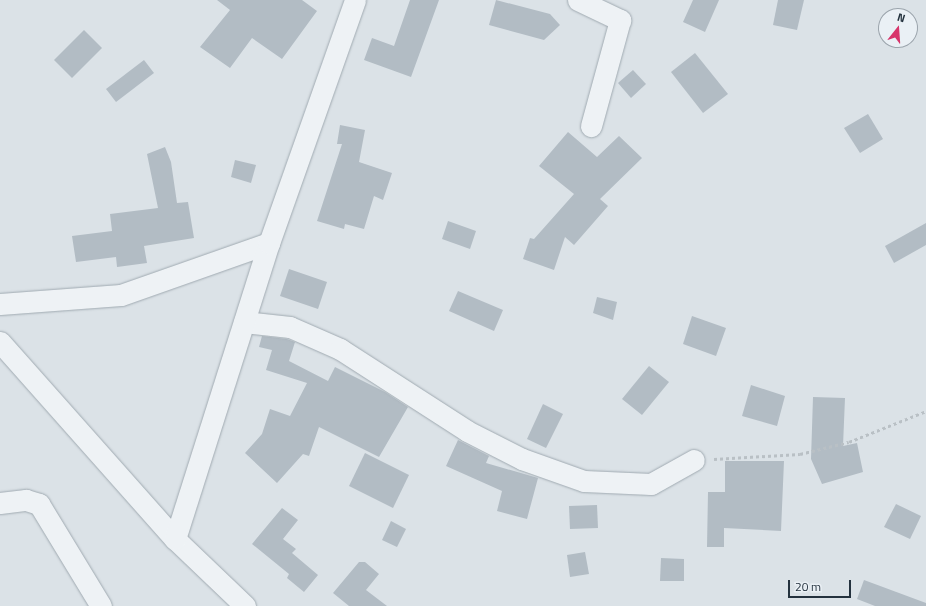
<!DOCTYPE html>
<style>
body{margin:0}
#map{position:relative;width:926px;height:606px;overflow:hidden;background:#dbe2e7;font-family:"Titillium Web",sans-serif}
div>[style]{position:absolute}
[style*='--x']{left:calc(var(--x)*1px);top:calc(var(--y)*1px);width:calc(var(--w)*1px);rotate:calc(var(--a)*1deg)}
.building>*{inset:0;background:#b2bcc4}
.path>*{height:2.5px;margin-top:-1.25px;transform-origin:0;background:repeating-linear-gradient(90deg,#b9c0c5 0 3px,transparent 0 6px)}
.roads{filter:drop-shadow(0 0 1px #a0aab1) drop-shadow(0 0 1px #a0aab1)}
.street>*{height:21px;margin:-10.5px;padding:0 10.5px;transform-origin:10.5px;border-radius:10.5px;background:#eef2f5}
span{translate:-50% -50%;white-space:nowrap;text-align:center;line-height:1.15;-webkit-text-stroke:3.5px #eaf0f5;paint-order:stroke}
.north{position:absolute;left:878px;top:8px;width:40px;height:40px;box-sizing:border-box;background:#eaf0f5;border:1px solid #9ba4ac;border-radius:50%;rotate:17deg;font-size:11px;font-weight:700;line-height:16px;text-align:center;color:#24323e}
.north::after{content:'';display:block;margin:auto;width:14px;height:18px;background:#d7346b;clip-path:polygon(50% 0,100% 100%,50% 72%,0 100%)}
.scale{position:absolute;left:788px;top:580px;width:63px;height:18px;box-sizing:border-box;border:2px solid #24323e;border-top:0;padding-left:5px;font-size:12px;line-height:14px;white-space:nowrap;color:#24323e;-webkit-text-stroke:3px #eaf0f5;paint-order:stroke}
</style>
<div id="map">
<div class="building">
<div style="clip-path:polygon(217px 0,302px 0,317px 11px,282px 59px,252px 38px,230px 68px,200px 47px,230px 10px)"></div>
<div style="clip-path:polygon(410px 0,439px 0,411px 77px,364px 60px,372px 38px,394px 46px)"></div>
<div style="clip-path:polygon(496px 0,550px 14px,560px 25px,544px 40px,489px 25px)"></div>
<div style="clip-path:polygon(693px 0,719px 0,705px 32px,683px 22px)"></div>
<div style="clip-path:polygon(778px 0,804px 0,797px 30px,773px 25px)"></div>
<div style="clip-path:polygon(84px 30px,102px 48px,72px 78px,54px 60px)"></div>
<div style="clip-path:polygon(695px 53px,728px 94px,703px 113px,671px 72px)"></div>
<div style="clip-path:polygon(144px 60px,154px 73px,116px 102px,106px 89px)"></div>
<div style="clip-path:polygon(633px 70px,646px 84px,631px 98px,618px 83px)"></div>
<div style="clip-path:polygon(868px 114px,883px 139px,860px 153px,844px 128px)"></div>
<div style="clip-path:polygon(340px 125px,365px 130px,359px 162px,392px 173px,383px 200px,374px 196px,364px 229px,345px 224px,344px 229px,317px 221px,342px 144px,337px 144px)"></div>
<div style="clip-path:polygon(568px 132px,597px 157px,619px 136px,642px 158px,600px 199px,608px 206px,574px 245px,565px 237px,554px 270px,523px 259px,530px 238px,534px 239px,574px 194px,539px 166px)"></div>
<div style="clip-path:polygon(165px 147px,171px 162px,177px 203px,188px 202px,194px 238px,144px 246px,147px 263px,117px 267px,116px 257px,76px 262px,72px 236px,112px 231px,110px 214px,158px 208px,147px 154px)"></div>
<div style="clip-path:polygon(235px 160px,256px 165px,251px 183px,231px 177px)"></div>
<div style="clip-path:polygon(448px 221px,476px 231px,470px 249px,442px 239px)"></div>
<div style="clip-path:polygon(926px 223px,926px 245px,894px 263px,885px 246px)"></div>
<div style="clip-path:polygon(289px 269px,327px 282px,318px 309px,280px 296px)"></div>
<div style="clip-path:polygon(458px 291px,503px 310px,494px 331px,449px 311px)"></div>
<div style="clip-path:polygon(597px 297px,617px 302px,613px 320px,593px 313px)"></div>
<div style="clip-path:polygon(692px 316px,726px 328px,716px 356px,683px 344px)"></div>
<div style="clip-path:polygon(262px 336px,287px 339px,295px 342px,289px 361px,328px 381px,335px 367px,385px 392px,408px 407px,379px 457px,319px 427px,309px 456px,303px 454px,277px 483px,245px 453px,262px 434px,270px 409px,290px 416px,307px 383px,266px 370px,272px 350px,259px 347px)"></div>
<div style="clip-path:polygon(649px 366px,669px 382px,642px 415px,622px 399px)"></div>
<div style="clip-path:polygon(751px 385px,785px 396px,777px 426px,742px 416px)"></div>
<div style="clip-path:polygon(813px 397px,845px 398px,843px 446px,857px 443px,863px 472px,822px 484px,811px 459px)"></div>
<div style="clip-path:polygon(543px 404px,563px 414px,546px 448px,527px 439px)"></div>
<div style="clip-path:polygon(458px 440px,489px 456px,486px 463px,538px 478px,527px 519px,497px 511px,502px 491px,446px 466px)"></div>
<div style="clip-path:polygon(365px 453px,409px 475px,393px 508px,349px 486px)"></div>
<div style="clip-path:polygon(725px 461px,784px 461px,781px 531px,724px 528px,724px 547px,707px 547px,708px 492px,725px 492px)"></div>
<div style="clip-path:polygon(896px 504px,921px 516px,910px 539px,884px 527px)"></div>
<div style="clip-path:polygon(597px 505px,598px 528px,570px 529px,569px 506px)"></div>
<div style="clip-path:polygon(282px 508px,298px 520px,283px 539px,296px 549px,292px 553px,318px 575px,304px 592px,287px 578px,289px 574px,252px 544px)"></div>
<div style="clip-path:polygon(391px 521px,406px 529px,397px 547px,382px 540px)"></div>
<div style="clip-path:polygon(585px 552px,589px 574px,570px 577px,567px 555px)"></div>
<div style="clip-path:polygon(661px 558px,684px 559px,684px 581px,660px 581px)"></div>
<div style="clip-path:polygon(359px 562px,365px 562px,379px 574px,366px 590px,387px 606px,349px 606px,333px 593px)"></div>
<div style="clip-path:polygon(864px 580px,926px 603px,926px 606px,875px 606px,857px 599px)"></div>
</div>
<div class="path">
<div style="--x:714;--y:459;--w:86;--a:-3.3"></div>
<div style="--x:800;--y:454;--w:50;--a:-13.8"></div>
<div style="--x:849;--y:442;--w:83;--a:-21.9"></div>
</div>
<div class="roads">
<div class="street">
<div style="--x:578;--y:0;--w:47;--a:25.5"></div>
<div style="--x:620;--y:20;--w:110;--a:105.3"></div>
<div style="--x:0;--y:304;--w:121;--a:-4.3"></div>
<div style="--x:121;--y:295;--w:157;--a:-19.4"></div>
<div style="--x:244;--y:322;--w:46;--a:6.2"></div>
<div style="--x:290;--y:327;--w:55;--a:23.7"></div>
<div style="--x:340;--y:349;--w:151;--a:32.8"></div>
<div style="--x:467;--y:431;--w:62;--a:27"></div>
<div style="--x:522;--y:459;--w:66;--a:19.5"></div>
<div style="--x:584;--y:481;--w:67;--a:2.6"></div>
<div style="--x:651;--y:484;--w:49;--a:-29.2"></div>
<div style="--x:0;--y:342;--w:264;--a:48.4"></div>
<div style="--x:175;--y:539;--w:97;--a:43.7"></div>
<div style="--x:0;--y:503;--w:26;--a:-7"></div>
<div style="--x:26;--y:500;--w:14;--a:17"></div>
<div style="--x:39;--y:504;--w:119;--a:58.7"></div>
<div style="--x:175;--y:539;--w:311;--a:-72.4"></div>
<div style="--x:269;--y:243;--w:258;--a:-70.5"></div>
</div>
</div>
<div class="north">N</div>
<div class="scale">20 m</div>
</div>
